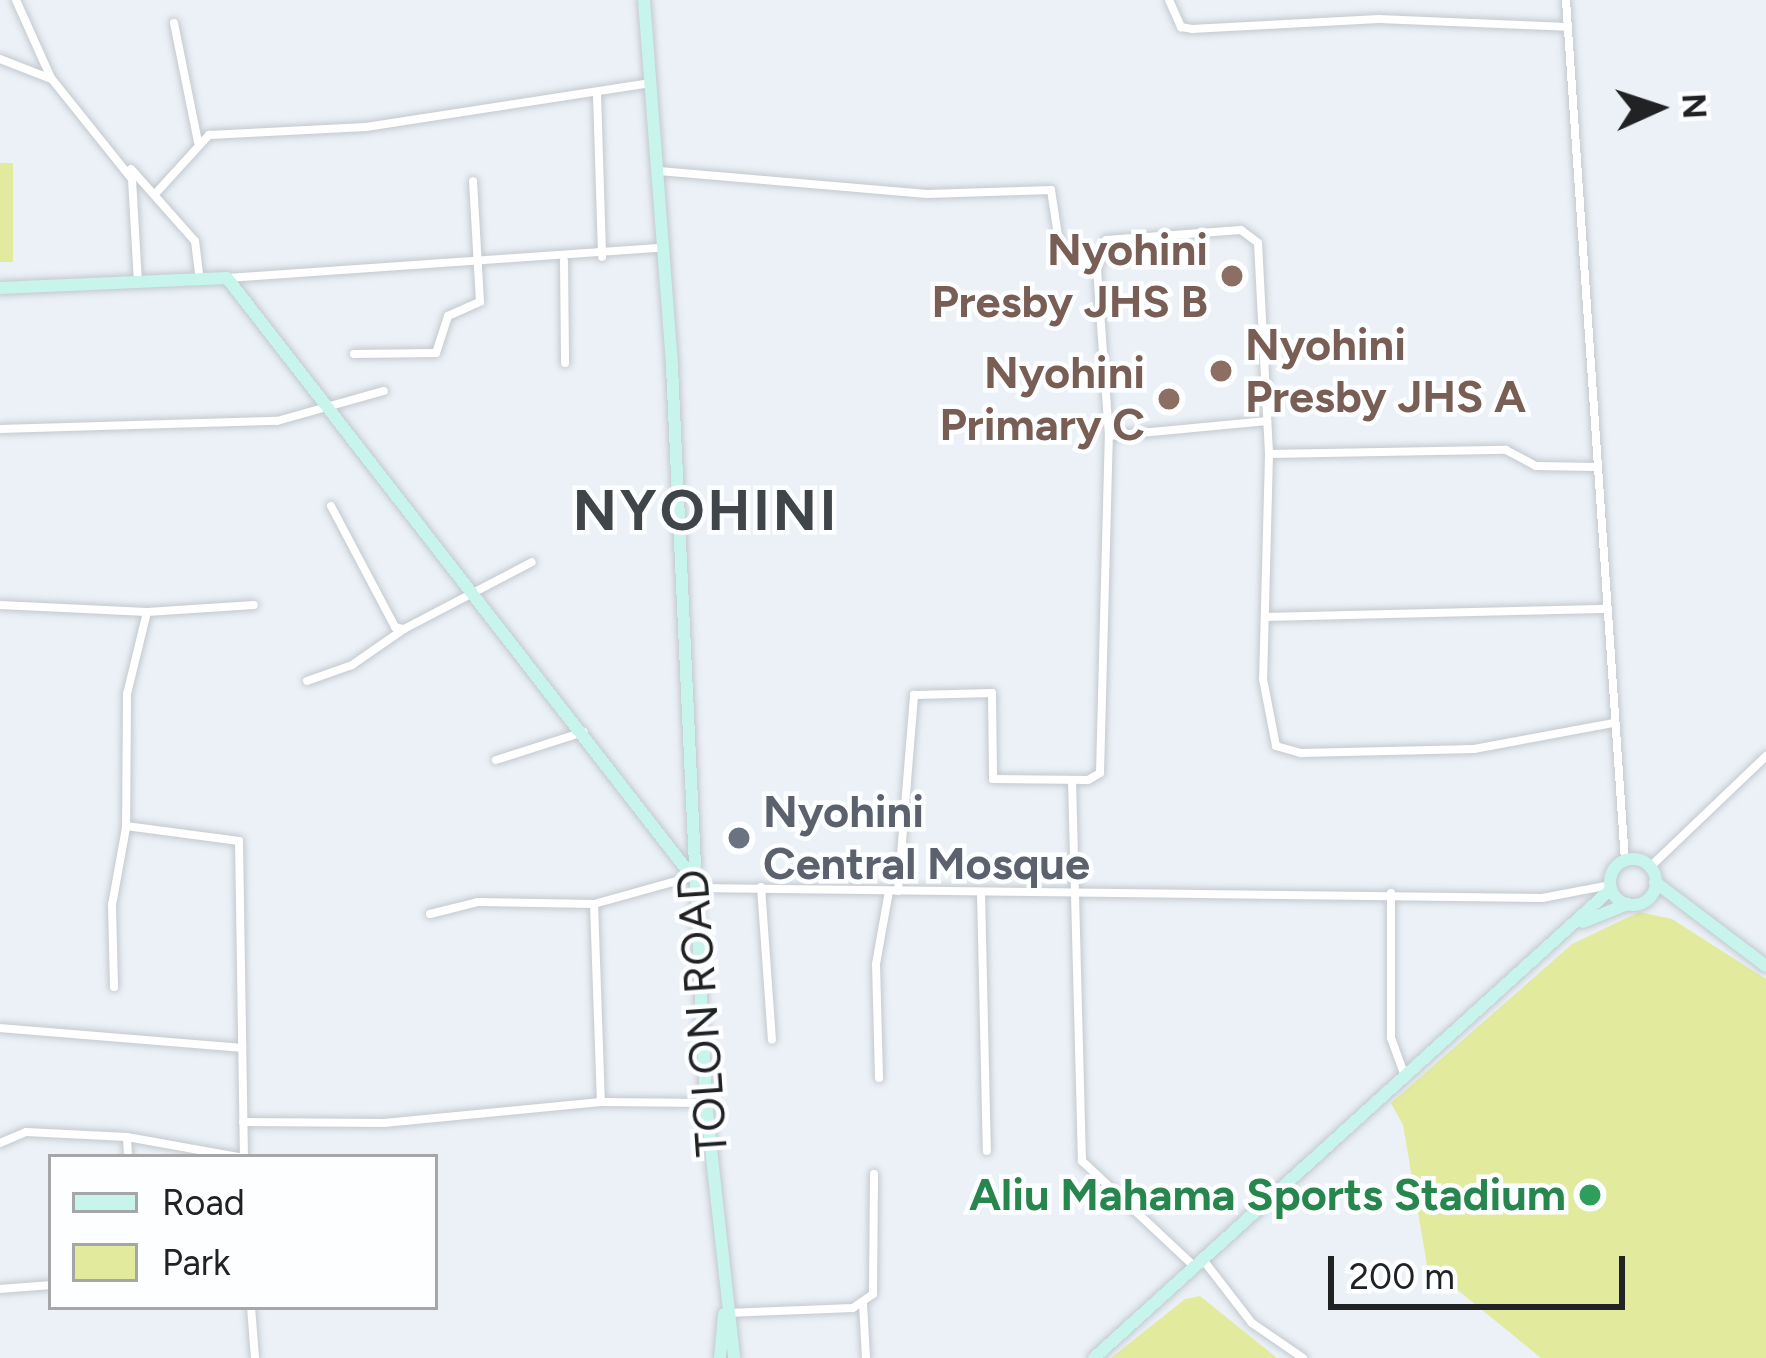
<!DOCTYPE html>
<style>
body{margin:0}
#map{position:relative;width:1766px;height:1358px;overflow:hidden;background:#ebf1f7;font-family:Figtree,sans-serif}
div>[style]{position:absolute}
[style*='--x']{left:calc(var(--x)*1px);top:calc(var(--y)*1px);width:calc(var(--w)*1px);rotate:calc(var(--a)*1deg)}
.green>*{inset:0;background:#e2eb9d}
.roads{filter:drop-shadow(0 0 3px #c3c9ce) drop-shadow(0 0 3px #c3c9ce)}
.street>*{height:8px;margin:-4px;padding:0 4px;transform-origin:4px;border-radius:4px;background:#fff}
.secondary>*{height:12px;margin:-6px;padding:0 6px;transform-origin:6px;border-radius:6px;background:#c7f4eb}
.secondary>.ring{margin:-6px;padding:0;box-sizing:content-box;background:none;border:12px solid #c7f4eb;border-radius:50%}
.dots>*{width:33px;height:33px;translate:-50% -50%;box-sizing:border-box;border:6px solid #fdfeff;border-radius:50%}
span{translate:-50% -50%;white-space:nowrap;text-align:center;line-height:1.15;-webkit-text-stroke:9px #fdfeff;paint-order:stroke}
.education-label{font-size:45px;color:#785e54;font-weight:700}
.right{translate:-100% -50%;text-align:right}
.left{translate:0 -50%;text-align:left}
.worship-label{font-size:45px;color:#5b616d;font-weight:700}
.street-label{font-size:45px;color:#202224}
.leisure-label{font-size:45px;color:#27864d;font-weight:700}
.district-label{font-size:57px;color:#404549;font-weight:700;letter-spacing:3px}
.legend{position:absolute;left:48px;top:1154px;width:390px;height:156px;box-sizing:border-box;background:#fdfeff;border:3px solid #a5a6a7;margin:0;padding:15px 21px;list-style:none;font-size:36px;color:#202224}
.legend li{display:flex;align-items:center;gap:24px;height:60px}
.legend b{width:60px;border:3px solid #a5a6a7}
.north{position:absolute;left:1598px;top:48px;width:120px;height:120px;-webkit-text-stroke:9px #fdfeff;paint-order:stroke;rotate:87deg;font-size:33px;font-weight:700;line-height:48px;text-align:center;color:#202224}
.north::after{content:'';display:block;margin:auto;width:42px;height:54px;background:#202224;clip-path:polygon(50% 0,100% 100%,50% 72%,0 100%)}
.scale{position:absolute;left:1328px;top:1256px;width:297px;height:54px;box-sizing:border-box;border:6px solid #202224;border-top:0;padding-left:15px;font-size:36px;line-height:42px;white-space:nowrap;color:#202224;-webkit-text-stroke:9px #fdfeff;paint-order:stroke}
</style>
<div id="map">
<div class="green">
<div style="clip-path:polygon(0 163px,13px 163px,13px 262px,0 262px)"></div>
<div style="clip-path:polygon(1639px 912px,1672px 919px,1766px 979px,1766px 1358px,1541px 1358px,1427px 1265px,1403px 1125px,1391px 1103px,1572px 944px)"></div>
<div style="clip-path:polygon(1200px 1296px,1277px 1358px,1111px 1358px,1185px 1299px)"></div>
</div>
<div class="roads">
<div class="street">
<div style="--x:16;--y:0;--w:85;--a:65.8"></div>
<div style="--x:51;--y:78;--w:129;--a:51.3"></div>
<div style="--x:132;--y:179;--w:105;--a:86.7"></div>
<div style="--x:1169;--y:0;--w:30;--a:66"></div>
<div style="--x:1181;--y:27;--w:11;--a:10"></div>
<div style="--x:1192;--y:29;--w:187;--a:-3.1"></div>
<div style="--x:1379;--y:19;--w:188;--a:2.4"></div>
<div style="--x:1566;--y:0;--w:863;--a:86.08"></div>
<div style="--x:174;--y:23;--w:121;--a:78.6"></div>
<div style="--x:0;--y:59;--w:53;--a:21.2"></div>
<div style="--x:597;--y:94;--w:163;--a:88.2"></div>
<div style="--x:131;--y:169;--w:96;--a:48.4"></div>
<div style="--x:195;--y:241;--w:38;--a:83"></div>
<div style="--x:659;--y:171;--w:269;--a:4.9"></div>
<div style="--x:927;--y:194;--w:124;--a:-1.8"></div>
<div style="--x:1051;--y:190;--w:53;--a:81.3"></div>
<div style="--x:1059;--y:242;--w:46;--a:34.4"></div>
<div style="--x:156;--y:193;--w:79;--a:-47.6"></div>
<div style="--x:209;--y:135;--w:157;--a:-2.9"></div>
<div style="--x:366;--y:127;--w:288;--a:-8.8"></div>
<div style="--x:564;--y:261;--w:102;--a:89.4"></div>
<div style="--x:228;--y:278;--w:435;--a:-4"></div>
<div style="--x:354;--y:354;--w:82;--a:-0.7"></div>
<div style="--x:436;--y:353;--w:39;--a:-72"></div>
<div style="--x:448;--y:316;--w:35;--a:-24"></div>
<div style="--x:480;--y:302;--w:121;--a:-93.3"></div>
<div style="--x:0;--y:429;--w:277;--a:-1.7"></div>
<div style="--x:277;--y:421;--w:111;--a:-15.7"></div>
<div style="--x:1109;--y:436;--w:159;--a:-5.4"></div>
<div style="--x:1269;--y:454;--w:237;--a:-1"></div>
<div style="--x:1506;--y:450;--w:34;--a:28"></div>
<div style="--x:1536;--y:466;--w:60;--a:1"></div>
<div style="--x:331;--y:506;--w:137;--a:62.1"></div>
<div style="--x:395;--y:627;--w:9;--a:13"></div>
<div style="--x:404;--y:629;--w:144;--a:-27.6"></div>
<div style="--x:0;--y:605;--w:147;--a:2.7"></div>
<div style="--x:147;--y:612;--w:107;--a:-3.7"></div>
<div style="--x:147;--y:612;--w:84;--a:103.7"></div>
<div style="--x:127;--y:694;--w:132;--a:90.4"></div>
<div style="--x:126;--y:826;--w:114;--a:7.6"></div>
<div style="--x:239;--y:841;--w:316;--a:89.1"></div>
<div style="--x:1268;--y:617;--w:338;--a:-1.4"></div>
<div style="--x:307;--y:681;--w:48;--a:-19.6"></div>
<div style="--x:352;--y:665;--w:63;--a:-34.7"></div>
<div style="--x:496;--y:760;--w:92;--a:-17.7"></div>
<div style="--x:1072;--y:780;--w:381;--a:88.5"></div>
<div style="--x:1082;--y:1161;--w:156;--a:43.2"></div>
<div style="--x:1650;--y:867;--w:161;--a:-43.7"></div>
<div style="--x:761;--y:887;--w:153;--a:85.9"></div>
<div style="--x:694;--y:888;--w:848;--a:0.68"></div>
<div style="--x:1542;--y:898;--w:69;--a:-10.8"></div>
<div style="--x:898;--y:891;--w:197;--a:-85.3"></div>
<div style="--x:914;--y:695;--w:78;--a:-1.5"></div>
<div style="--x:992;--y:693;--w:86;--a:89.3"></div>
<div style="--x:993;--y:779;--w:95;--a:0.6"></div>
<div style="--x:1088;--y:780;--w:14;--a:-30"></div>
<div style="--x:1100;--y:773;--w:337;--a:-88.5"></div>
<div style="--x:1109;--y:436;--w:168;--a:-94.1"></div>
<div style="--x:1097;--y:268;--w:29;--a:-72"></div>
<div style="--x:1106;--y:240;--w:135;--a:-4.2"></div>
<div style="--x:1241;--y:230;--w:21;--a:37"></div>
<div style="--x:1258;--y:243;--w:211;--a:87"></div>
<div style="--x:1269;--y:454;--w:225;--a:91.5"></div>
<div style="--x:1263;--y:679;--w:68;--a:79"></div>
<div style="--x:1276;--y:746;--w:26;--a:16"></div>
<div style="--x:1301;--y:753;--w:173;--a:-1.3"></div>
<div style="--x:1474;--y:749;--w:141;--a:-10.6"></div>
<div style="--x:981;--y:893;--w:258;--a:88.7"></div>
<div style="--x:1391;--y:893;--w:145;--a:90"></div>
<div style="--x:1391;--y:1038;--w:40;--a:69.8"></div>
<div style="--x:594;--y:904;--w:198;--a:88"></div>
<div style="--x:430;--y:914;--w:49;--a:-14"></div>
<div style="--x:478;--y:902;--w:116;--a:1"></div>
<div style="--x:594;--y:904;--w:101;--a:-15.6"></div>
<div style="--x:114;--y:987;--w:82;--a:-91.4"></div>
<div style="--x:112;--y:905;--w:78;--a:-79.7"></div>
<div style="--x:0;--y:1028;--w:243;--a:4.7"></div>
<div style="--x:879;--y:1078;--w:114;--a:-91.5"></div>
<div style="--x:876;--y:964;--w:74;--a:-79.9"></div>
<div style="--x:243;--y:1122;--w:141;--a:0.4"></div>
<div style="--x:384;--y:1123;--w:218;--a:-5.5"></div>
<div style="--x:601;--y:1102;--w:105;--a:0.5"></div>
<div style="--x:127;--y:1137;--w:20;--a:87"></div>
<div style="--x:0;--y:1143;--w:28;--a:-23"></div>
<div style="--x:26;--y:1132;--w:101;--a:2.8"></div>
<div style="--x:127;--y:1137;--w:113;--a:10.2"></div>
<div style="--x:1204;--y:1261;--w:78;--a:52.3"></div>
<div style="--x:1252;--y:1323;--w:62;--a:34.5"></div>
<div style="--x:0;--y:1289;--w:51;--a:-4.5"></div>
<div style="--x:863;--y:1303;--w:55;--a:86.9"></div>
<div style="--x:251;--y:1307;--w:51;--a:85.5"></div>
<div style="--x:726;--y:1313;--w:127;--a:-2.3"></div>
<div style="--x:853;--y:1308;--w:24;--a:-35"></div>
<div style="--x:873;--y:1294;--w:120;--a:-89.5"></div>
</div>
<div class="secondary">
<div style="--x:644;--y:0;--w:368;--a:85.6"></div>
<div style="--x:672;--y:367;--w:737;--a:87.36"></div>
<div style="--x:706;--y:1103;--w:257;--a:83.7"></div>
<div style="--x:0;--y:288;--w:227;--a:-2.5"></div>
<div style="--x:227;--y:278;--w:755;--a:52.16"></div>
<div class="ring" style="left:1610px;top:859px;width:34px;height:34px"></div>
<div style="--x:1655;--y:882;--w:139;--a:37.1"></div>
<div style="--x:1583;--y:922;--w:48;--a:-22.2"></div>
<div style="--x:720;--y:1358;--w:44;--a:-84.8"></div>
<div style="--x:1094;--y:1358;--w:698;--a:-42.21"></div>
</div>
</div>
<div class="dots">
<div style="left:1232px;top:276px;background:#8d6e63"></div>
<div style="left:1221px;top:371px;background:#8d6e63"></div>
<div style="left:1169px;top:399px;background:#8d6e63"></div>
<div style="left:739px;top:838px;background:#6b7280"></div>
<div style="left:1590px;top:1195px;background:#2e9e5b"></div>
</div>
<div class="education-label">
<span class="right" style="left:1208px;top:276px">Nyohini<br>Presby JHS B</span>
<span class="left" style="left:1245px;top:371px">Nyohini<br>Presby JHS A</span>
<span class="right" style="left:1145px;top:399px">Nyohini<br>Primary C</span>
</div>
<div class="worship-label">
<span class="left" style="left:763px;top:838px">Nyohini<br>Central Mosque</span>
</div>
<div class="street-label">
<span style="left:702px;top:1013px;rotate:-94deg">TOLON ROAD</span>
</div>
<div class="leisure-label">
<span class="right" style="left:1566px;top:1195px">Aliu Mahama Sports Stadium</span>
</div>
<div class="district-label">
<span style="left:706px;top:511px">NYOHINI</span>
</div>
<ul class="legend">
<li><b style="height:15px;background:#c7f4eb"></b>Road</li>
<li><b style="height:33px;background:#e2eb9d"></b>Park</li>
</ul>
<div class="north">N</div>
<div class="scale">200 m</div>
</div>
